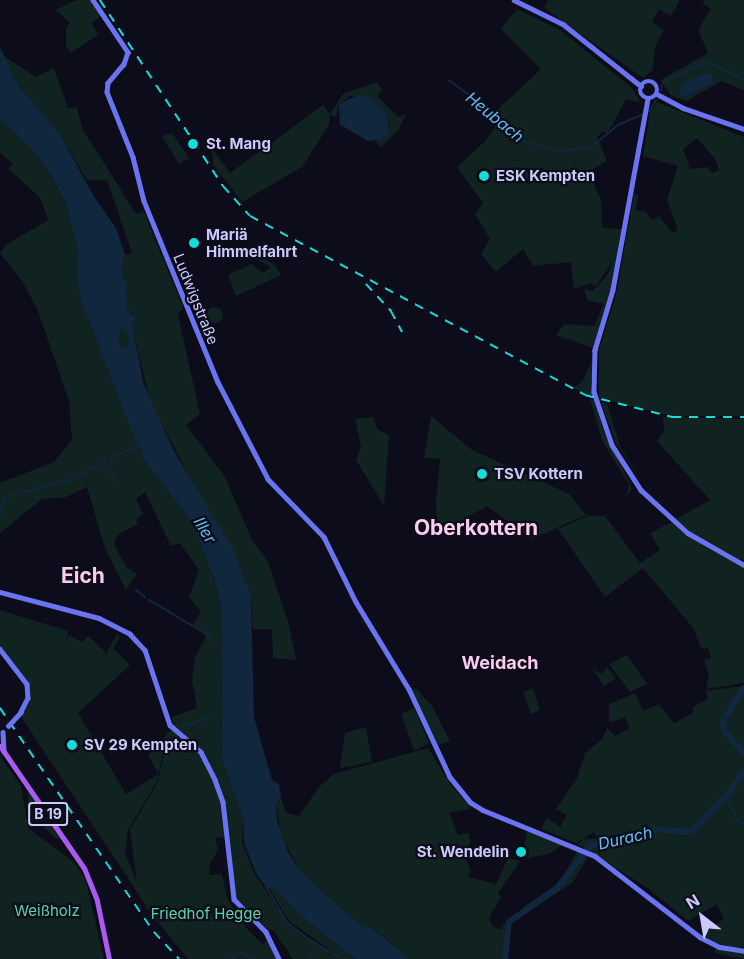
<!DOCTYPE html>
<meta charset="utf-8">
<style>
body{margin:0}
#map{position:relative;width:744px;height:959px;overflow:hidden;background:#0d0c1a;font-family:Inter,sans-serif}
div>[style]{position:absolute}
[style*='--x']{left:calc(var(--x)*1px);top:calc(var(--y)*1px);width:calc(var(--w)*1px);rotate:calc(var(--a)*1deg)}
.green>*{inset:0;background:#102320}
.round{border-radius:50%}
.water>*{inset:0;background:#11273e}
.stream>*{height:1.5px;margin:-0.75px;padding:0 0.75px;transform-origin:0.75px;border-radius:0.75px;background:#11273e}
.river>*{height:6px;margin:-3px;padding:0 3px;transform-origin:3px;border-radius:3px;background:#11273e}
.secondary>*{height:4.5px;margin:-2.25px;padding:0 2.25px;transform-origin:2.25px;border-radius:2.25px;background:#6a74f1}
.secondary>.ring{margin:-2.25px;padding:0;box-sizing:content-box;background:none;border:4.5px solid #6a74f1;border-radius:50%}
.primary>*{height:5px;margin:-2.5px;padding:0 2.5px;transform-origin:2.5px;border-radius:2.5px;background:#a95bf0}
.rail>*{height:1.5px;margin-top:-0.75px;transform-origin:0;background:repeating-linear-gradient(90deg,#15dbdb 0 9px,transparent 0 17px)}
.secondary-bridge>*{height:4.5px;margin:-2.25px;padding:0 2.25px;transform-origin:2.25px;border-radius:2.25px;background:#6a74f1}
.dots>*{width:16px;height:16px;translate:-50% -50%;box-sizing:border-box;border:3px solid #0d0c1a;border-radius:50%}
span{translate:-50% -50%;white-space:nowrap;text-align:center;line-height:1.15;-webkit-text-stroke:4.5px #0d0c1a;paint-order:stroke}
.shield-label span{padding:2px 4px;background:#0d0c1a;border:2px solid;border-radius:4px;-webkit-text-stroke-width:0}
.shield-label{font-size:14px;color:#cbcafa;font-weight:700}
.poi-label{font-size:15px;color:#cbcafa;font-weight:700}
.left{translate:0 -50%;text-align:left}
.right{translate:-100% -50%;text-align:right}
.street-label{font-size:15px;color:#cbcafa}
.park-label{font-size:15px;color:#5ed2a9}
.water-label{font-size:16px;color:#62bcf0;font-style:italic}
.quarter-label{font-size:18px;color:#faccee;font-weight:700}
.district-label{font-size:21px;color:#faccee;font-weight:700}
.north{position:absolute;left:672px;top:887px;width:60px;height:60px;-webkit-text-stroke:4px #0d0c1a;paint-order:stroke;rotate:329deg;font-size:16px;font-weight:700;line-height:24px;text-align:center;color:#cbcafa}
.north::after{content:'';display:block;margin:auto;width:21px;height:27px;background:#cbcafa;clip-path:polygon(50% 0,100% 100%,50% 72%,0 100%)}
</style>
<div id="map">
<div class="green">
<div style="clip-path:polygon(77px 0,91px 0,102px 15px,92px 23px,98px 35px,71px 53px,66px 47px,66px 28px,70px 23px,55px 10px)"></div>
<div style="clip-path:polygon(548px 0,680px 0,671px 16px,659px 9px,652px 22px,664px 30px,655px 47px,653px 70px,643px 78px,544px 8px)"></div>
<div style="clip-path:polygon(705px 0,744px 0,744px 90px,721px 81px,687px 101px,671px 96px,661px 80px,708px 53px,698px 30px,711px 9px,702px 3px)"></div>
<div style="clip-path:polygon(517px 9px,560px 30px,632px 88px,640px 102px,626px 99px,607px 134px,603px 131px,597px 137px,607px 161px,588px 172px,601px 200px,602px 228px,622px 229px,614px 259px,596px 286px,591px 283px,574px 289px,571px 262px,533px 266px,523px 249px,496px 272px,481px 254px,490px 239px,475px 214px,483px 203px,457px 167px,485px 141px,500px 120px,493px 114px,541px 69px,501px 29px)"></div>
<div style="clip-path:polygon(4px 56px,36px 77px,54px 68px,68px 108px,77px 107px,82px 128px,136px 214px,144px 212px,183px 308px,178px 315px,200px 414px,186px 425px,224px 475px,251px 538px,268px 562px,289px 625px,296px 660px,273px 658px,272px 629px,253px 629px,251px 595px,150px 401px,132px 325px,133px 314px,126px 307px,127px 285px,121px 271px,125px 255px,132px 253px,107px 180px,87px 180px,60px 134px,18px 85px)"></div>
<div style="clip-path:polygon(377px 82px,382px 90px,377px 96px,398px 117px,406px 114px,399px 129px,381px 148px,375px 140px,380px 139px,389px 126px,387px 115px,373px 98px,350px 96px,339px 104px,336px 117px,330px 115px,329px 125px,302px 167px,242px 202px,214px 166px,211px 147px,230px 173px,323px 105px,330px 114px,343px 94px)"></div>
<div style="clip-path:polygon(evenodd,657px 102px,744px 137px,744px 416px,672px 416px,599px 398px,599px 351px,617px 291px,634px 194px,638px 195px,636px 210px,645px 212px,653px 220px,659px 216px,673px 233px,678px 230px,667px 200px,678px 166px,643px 156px,650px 113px,657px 102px,697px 138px,715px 159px,719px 170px,712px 173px,708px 167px,690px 169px,683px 149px,697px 138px)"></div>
<div style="clip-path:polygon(0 120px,33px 150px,49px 171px,66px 204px,78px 251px,78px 285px,83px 306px,115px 388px,144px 460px,193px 524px,204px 545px,221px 605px,222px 761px,243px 817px,242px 842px,254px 873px,287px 923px,335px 956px,349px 955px,355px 959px,293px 959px,274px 931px,267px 928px,235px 896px,226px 837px,215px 838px,218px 850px,210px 864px,209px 875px,222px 874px,227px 898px,247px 929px,262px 944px,269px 940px,277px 959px,188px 959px,152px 915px,20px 715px,30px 702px,30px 688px,0 646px,0 610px,68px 631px,65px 641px,69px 635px,82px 642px,88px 636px,106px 652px,103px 659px,117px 634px,120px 637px,113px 648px,130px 665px,78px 713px,126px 794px,159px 774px,148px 756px,162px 740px,163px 754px,157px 781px,128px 830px,125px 853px,137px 883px,130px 829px,158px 782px,164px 754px,163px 739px,173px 727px,172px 717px,197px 708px,192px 681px,195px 657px,207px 635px,192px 627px,201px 612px,189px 597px,199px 570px,180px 543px,171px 546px,145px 492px,136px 498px,143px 514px,136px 519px,138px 524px,117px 535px,114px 545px,127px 568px,137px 574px,126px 590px,105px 548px,87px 487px,66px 497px,42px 499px,0 533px,0 483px,54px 462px,72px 440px,69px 401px,38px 311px,24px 284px,0 253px,6px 245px,48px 220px,40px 198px,8px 168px,13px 164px,0 152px)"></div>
<div style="clip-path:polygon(172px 133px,189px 158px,179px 164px,162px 136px)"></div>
<div style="clip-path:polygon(621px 237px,611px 289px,593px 348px,556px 335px,564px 324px,594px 326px,604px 304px,587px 300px,584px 289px,593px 291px,608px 274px)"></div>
<div style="clip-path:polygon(251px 251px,275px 265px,281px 275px,236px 296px,228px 275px,251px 264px,263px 273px,271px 267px,255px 258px)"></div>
<div class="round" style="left:207px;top:307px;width:16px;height:16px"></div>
<div style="clip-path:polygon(122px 328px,129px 338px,126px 348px,120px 346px,118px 337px)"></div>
<div style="clip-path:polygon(592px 361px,591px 384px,593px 396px,573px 388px,582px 382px)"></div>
<div style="clip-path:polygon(590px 399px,594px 400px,604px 432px,631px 486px,631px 491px,626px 496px,629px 485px,602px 440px)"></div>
<div style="clip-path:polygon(601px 402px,607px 404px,620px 446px,643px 483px,616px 443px)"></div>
<div style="clip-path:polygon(431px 416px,472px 450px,569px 494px,586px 515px,532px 539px,487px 506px,442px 531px,437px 524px,436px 501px,440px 459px,424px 458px)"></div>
<div style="clip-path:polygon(373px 417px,378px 430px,389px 435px,384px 506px,356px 460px,361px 447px,355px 419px)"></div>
<div style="clip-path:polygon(663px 417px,744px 419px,744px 560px,739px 559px,744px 563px,697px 538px,676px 519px,710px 500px,657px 441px,664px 432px)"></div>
<div style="clip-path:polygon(588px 516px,605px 516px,640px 563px,660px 550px,650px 533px,672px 522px,707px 548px,744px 567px,744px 683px,706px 689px,709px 675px,704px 660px,711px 658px,708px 648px,701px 649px,694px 629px,643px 568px,605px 597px,558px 529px)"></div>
<div style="clip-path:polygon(627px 655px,647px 684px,630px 692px,609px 664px)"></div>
<div style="clip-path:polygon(607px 667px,616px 678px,604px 686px,592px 668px,601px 674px)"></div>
<div style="clip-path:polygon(744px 686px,744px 947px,737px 948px,722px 945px,702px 934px,724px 919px,717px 904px,688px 921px,649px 889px,578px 844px,583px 839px,597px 838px,594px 832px,576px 843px,541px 829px,547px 818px,560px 827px,567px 815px,556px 809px,577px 778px,585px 753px,602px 739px,607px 728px,615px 736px,630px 728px,625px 717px,609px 723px,609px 704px,635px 693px,643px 711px,659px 704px,674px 723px,693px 713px,693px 707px,708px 699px,706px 691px)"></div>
<div style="clip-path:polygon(416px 688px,432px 706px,450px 741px,435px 746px,411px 690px)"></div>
<div style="clip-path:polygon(533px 688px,540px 710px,531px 714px,523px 692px)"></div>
<div style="clip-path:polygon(414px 708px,429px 743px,414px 751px,401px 714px)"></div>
<div style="clip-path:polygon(366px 727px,372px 762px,340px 768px,345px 733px)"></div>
<div style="clip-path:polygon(428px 748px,451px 785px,468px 804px,469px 809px,449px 813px,458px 835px,468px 833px,471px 842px,462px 852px,471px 870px,468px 877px,496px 884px,508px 858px,520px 861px,498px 893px,501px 897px,489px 918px,492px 926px,500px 930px,510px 917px,506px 959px,410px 959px,373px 928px,362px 926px,318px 888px,300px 871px,282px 837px,276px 804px,281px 798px,286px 813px,299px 816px,319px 787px,334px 774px)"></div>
<div style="clip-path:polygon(0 756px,21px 786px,28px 828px,75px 863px,86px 881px,104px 959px,0 959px)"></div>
<div style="clip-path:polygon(28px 789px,63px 840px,55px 838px,33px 816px,28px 808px)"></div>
<div style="clip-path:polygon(527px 831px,564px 844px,549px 854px,522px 859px)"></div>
<div style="clip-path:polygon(578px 850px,589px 856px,572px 883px,525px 914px,522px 908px,559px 883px)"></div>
<div style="clip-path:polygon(268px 886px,274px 887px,298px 914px,347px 953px,336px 954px,289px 921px)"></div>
<div style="clip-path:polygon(715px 947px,744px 953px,744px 959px,715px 953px)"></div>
</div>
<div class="water">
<div style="clip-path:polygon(evenodd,0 47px,18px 85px,60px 134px,93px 195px,116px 228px,125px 255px,121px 271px,127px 285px,126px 307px,136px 319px,132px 325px,144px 385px,175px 453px,233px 548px,251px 595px,254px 717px,272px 780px,279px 784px,281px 798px,276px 804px,277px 820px,288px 852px,300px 871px,318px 888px,362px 926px,372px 928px,410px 959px,355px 959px,298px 914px,274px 887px,267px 889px,256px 873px,244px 843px,243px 817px,222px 761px,221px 605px,214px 578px,193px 524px,144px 460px,129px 424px,83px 306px,78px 285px,78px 251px,66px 204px,49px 171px,33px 150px,0 120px,0 47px,122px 328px,129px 338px,126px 348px,120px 346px,118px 337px,122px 328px)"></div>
<div style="clip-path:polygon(707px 73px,712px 74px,713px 83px,685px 97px,680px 94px,680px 88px,689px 80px)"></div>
<div style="clip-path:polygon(360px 94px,373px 98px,387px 115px,389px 133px,380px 139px,368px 141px,340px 125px,339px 104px)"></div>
</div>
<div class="stream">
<div style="--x:449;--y:80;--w:74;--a:36.3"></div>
<div style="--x:509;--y:124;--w:25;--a:47"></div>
<div style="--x:526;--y:142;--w:30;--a:17"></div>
<div style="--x:555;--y:151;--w:35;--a:-5"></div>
<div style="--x:590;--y:148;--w:36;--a:-39"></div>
<div style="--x:618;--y:125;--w:26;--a:-23"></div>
<div style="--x:663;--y:82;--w:48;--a:-24.4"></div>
<div style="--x:707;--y:62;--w:41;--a:24.7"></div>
<div style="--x:661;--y:91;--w:6;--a:-81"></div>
<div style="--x:649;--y:112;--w:13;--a:-58"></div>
<div style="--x:111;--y:458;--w:29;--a:-25"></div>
<div style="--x:110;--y:468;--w:20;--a:63"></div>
<div style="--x:0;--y:515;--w:19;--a:-72"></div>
<div style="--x:6;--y:497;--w:68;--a:-15.3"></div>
<div style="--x:72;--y:479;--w:38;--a:-28"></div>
<div style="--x:137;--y:590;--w:11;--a:41"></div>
<div style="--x:149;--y:600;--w:67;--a:30.4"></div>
<div style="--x:207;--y:634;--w:8;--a:60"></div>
<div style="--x:181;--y:727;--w:36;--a:-18"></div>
<div style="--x:727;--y:795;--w:27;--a:68"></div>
<div style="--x:737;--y:820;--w:8;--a:30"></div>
<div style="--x:266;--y:886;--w:42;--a:59.7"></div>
<div style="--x:287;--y:922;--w:29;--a:38"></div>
<div style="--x:310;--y:940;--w:30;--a:30"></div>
<div style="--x:336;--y:955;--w:14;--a:-8"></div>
<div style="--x:231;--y:959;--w:13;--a:-27"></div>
<div style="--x:243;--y:953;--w:12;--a:31"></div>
<div style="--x:308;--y:959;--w:16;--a:-47"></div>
</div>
<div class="river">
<div style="--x:744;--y:688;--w:38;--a:123"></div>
<div style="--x:723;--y:720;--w:11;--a:85"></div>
<div style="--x:724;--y:731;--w:30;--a:48"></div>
<div style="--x:505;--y:959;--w:37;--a:-84"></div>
<div style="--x:509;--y:922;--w:59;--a:-35.3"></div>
<div style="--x:557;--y:888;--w:53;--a:-51.8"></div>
<div style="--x:590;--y:846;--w:63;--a:-15.6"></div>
<div style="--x:651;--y:829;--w:40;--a:4.3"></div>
<div style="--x:691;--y:832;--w:54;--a:-45.7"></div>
<div style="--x:729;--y:793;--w:27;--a:-57"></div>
</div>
<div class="secondary">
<div style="--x:93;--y:0;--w:63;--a:56.1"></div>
<div style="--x:128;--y:52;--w:13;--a:108"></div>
<div style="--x:124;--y:64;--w:25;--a:130"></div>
<div style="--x:108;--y:83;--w:9;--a:96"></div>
<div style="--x:107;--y:92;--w:70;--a:68.2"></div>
<div style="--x:133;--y:157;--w:45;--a:76"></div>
<div style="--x:144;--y:201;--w:196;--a:67.8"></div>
<div style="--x:218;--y:382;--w:109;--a:62.7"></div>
<div style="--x:268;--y:479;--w:81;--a:46"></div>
<div style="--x:324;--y:537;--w:72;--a:63.8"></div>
<div style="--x:356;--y:602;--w:102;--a:58.7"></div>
<div style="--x:409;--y:689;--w:97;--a:65"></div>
<div style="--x:450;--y:777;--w:32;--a:51"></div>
<div style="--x:470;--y:802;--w:15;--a:32"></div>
<div style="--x:483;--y:810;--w:121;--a:22.3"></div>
<div style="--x:595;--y:856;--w:133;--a:37.6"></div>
<div style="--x:700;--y:937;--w:22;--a:27"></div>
<div style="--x:720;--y:947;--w:24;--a:9"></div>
<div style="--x:514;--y:0;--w:55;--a:26.1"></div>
<div style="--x:563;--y:24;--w:100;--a:38.5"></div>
<div class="ring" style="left:640px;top:81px;width:13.5px;height:13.5px"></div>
<div style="--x:657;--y:94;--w:30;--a:28"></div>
<div style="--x:683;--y:108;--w:65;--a:19"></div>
<div style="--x:648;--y:99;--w:194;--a:100.4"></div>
<div style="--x:613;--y:290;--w:63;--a:106.7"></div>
<div style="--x:595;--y:350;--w:42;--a:91.4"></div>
<div style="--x:594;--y:392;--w:56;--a:71.2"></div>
<div style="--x:612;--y:445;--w:54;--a:57.2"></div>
<div style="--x:641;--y:490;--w:64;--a:42.5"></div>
<div style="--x:688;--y:533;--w:64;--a:29.7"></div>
<div style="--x:0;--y:592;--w:102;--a:14.7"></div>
<div style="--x:99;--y:618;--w:35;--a:27"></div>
<div style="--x:130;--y:634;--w:22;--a:47"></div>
<div style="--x:145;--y:650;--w:79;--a:71.6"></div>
<div style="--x:170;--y:725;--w:41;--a:41.1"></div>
<div style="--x:201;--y:752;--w:31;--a:63"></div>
<div style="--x:215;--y:780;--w:23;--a:70"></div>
<div style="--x:223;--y:802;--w:98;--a:83.5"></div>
<div style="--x:234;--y:899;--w:46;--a:45.9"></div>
<div style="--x:266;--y:932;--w:30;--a:64"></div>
<div style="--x:0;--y:649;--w:44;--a:52.4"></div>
<div style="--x:27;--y:684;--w:14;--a:86"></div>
<div style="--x:28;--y:698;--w:16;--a:117"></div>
<div style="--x:3;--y:732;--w:20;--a:87"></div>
</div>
<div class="primary">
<div style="--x:0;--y:746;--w:148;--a:55.5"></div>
<div style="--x:84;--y:868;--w:35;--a:68"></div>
<div style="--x:97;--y:901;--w:59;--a:78.3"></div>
</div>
<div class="rail">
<div style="--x:100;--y:0;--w:223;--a:56.5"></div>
<div style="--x:223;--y:186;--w:40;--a:48"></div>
<div style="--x:250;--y:216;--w:380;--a:28.1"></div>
<div style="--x:585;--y:395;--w:90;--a:14.2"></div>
<div style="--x:672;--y:417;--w:72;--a:0"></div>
<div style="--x:366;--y:284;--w:37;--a:47"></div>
<div style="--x:391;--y:311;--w:24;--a:62"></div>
<div style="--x:0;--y:708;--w:272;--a:55.5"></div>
<div style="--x:154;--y:932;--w:37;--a:47"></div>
</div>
<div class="secondary-bridge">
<div style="--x:8;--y:726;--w:19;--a:-47"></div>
</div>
<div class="dots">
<div style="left:193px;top:144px;background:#15dbdb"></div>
<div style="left:484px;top:176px;background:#15dbdb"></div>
<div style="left:194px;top:243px;background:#15dbdb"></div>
<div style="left:482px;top:474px;background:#15dbdb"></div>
<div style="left:72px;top:745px;background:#15dbdb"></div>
<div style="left:521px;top:852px;background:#15dbdb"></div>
</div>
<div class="shield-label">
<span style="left:48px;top:814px">B 19</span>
</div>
<div class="poi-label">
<span class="left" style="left:206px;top:144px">St. Mang</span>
<span class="left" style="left:496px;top:176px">ESK Kempten</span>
<span class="left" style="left:206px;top:243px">Mariä<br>Himmelfahrt</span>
<span class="left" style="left:494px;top:474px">TSV Kottern</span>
<span class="left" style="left:84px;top:745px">SV 29 Kempten</span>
<span class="right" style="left:509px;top:852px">St. Wendelin</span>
</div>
<div class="street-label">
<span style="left:196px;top:299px;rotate:68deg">Ludwigstraße</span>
</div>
<div class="park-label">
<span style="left:47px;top:911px">Weißholz</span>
<span style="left:206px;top:914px">Friedhof Hegge</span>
</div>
<div class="water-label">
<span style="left:495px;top:117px;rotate:39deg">Heubach</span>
<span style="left:205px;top:530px;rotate:59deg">Iller</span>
<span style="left:625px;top:838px;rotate:-13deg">Durach</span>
</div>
<div class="quarter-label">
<span style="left:500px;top:663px">Weidach</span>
</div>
<div class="district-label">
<span style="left:476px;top:528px">Oberkottern</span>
<span style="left:83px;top:576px">Eich</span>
</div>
<div class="north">N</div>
</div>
